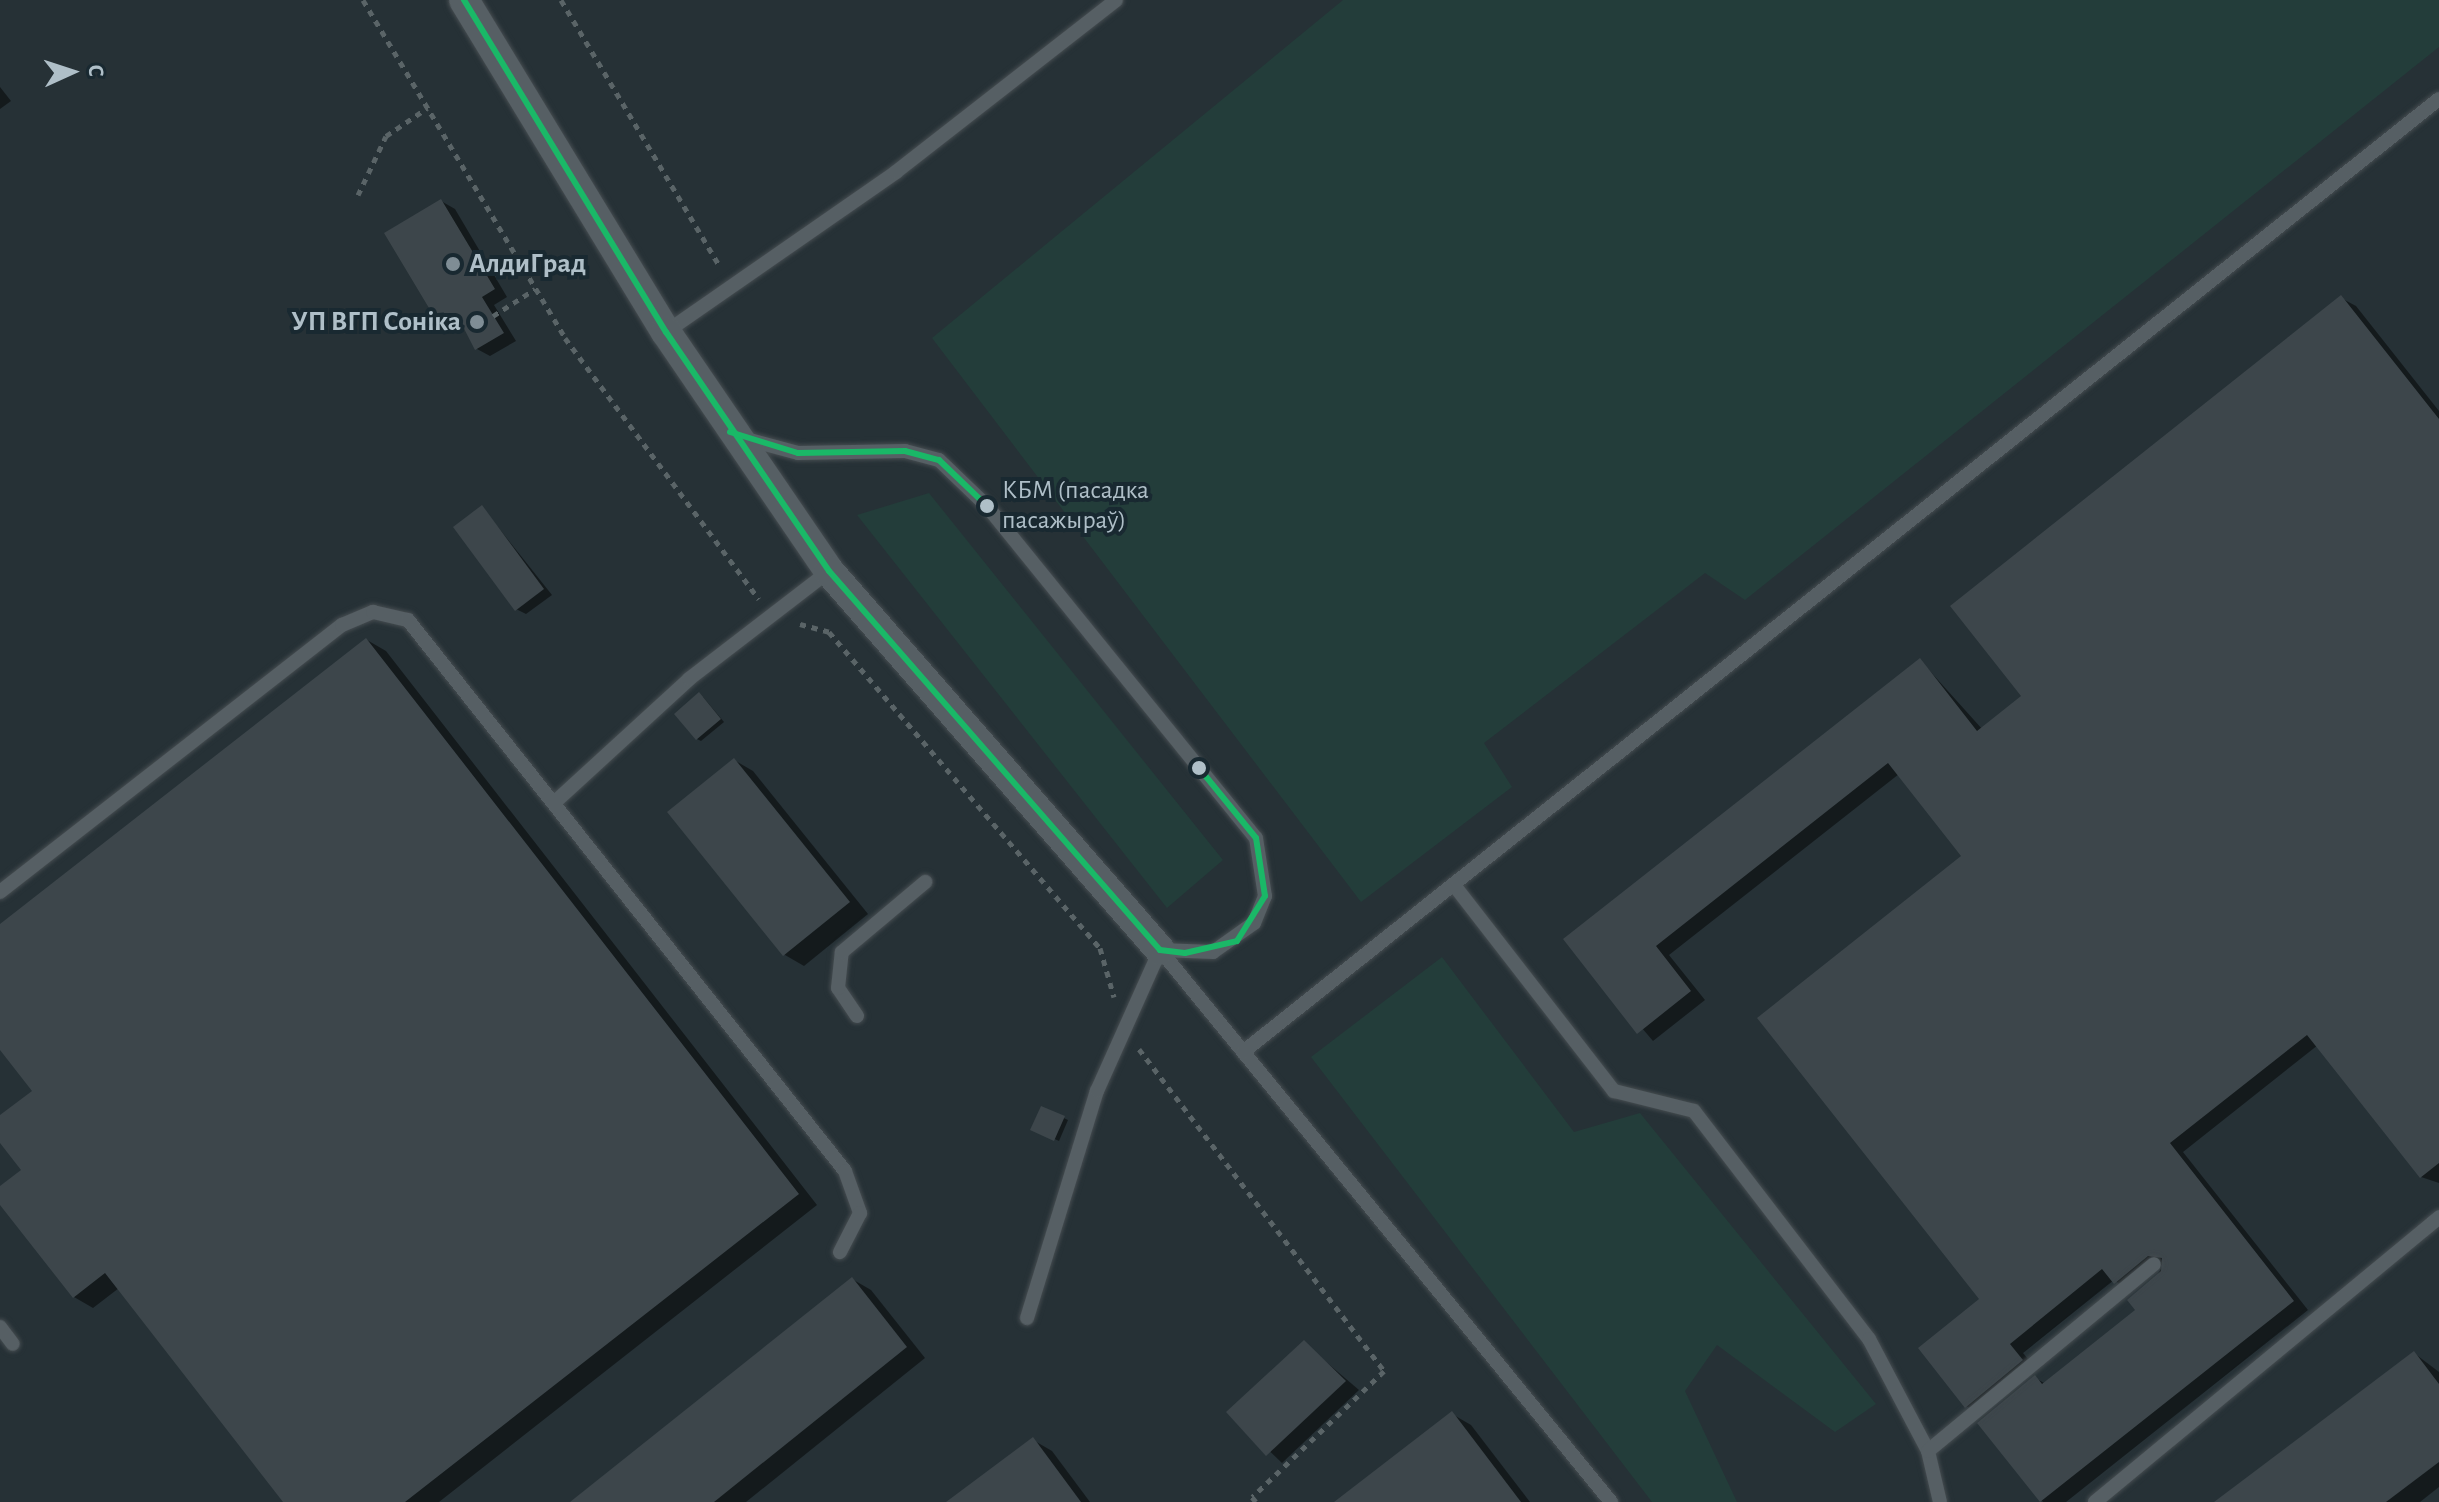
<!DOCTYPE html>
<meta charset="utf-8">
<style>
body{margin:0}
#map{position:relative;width:2439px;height:1502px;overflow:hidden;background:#263136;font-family:"Alegreya Sans",sans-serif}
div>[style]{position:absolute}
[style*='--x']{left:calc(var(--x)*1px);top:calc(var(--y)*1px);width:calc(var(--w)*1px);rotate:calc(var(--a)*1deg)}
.green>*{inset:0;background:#233d3a}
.shadow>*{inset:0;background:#0007}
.building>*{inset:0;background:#3d464b}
.path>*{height:5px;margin-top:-2.5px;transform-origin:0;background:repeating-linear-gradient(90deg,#5a6467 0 6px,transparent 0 12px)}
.roads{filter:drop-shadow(0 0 2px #454c50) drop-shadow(0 0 2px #454c50)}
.service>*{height:14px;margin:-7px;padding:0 7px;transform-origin:7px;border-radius:7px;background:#565f64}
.minor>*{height:30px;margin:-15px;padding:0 15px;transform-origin:15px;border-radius:15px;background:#565f64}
.bus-1>*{height:6px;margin:-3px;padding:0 3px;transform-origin:3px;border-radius:3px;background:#1ab867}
.dots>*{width:22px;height:22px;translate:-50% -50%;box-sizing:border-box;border:4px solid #192931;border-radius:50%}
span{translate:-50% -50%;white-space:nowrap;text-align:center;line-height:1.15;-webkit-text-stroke:8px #192931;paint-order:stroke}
.bus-label{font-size:26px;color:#afbfc8}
.left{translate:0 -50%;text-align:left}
.poi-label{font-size:28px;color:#afbfc8;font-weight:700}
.right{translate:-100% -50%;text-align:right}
.north{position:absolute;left:32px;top:32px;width:80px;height:80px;-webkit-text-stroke:6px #192931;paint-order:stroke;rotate:87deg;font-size:22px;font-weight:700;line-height:32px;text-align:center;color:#afbfc8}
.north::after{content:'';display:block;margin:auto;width:28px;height:36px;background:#afbfc8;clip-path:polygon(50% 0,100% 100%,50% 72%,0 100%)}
</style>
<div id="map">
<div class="green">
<div style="clip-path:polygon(1343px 0,2439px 0,2439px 47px,1745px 600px,1705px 573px,1484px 743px,1512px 787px,1361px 902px,932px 338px)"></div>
<div style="clip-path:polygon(929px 493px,1223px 860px,1167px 908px,857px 515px)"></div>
<div style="clip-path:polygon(1442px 957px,1574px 1132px,1640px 1113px,1876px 1404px,1835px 1432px,1717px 1345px,1685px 1391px,1737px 1502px,1652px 1502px,1311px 1057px)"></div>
</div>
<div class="shadow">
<div style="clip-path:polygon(0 87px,11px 101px,0 109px)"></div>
<div style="clip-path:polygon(441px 201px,455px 209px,507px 297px,494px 305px,516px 341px,490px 356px,477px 349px,464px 323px,453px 330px,439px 322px)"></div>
<div style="clip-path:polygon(2341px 298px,2356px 306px,2439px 411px,2439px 1183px,2421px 1177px,2318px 1045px,2183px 1152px,2308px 1310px,2066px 1502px,2043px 1502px,1980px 1424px,2035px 1378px,2046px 1384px,2138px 1310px,2164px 1263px,2130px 1291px,2114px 1280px,2023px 1353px,2036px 1369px,1981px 1414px,1966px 1406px,1982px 1299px,1964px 856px,1899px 774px,1669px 955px,1705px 1000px,1653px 1041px,1566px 939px,1920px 660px,1983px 730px,2024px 697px)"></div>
<div style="clip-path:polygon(482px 507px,552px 595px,526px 614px,516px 609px)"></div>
<div style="clip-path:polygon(367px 640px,386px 651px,817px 1205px,439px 1502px,286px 1502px,119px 1288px,93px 1308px,74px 1297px,0 1201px,0 1189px,24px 1170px,0 1140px,0 1118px,35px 1091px,0 1046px,0 927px)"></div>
<div style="clip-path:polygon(703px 697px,724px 722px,701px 741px,697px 739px)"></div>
<div style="clip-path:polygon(734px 760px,753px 771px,868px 914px,804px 966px,785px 955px,669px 812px)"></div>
<div style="clip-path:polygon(1042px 1108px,1068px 1120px,1059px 1141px,1033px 1129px)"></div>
<div style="clip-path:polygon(852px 1279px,871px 1290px,925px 1358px,746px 1502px,573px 1502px)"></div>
<div style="clip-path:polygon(1304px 1343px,1359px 1390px,1282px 1463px,1229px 1412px)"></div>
<div style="clip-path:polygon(2414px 1353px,2439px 1372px,2439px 1487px,2420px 1502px,2217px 1502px)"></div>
<div style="clip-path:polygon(1452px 1414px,1471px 1425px,1530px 1502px,1347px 1502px)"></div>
<div style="clip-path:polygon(1033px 1440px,1052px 1451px,1090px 1502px,950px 1502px)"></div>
</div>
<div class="building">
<div style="clip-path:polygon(441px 199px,495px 289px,482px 297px,504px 333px,475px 350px,456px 313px,438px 323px,384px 233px)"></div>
<div style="clip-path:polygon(2341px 295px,2439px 419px,2439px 1163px,2420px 1178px,2307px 1035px,2170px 1143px,2294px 1301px,2040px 1502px,1977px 1423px,2035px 1375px,2042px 1384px,2135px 1310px,2127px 1300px,2161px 1271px,2162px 1258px,2148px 1256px,2114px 1284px,2102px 1269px,2010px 1344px,2023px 1360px,1965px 1408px,1918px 1348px,1979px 1299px,1757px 1018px,1961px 856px,1888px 763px,1656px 946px,1691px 991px,1637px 1034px,1563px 939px,1920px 658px,1977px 731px,2021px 696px,1950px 606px)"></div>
<div style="clip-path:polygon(482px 505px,544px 589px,515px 611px,453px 527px)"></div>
<div style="clip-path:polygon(366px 638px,799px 1194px,405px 1502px,283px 1502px,105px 1273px,73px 1298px,0 1205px,0 1186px,21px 1170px,0 1143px,0 1115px,32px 1091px,0 1050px,0 924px)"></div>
<div style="clip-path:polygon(699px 692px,721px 719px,696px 740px,674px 714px)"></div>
<div style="clip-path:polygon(734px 758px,850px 902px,783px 956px,667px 812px)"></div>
<div style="clip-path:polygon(1041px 1106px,1065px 1116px,1054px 1141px,1030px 1130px)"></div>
<div style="clip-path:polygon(852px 1277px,907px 1347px,714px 1502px,570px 1502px)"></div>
<div style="clip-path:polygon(1304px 1340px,1346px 1381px,1266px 1456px,1226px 1412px)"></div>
<div style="clip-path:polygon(2414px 1351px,2439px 1384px,2439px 1462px,2386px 1502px,2214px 1502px)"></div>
<div style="clip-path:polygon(1452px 1411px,1521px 1502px,1334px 1502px)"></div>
<div style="clip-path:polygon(1033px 1437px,1081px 1502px,946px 1502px)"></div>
</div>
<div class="path">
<div style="--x:363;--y:0;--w:394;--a:59.1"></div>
<div style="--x:565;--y:338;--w:325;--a:53.4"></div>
<div style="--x:561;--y:0;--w:311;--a:59.2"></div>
<div style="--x:358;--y:195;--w:65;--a:-64.6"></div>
<div style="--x:386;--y:136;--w:50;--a:-34.3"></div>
<div style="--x:493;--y:316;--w:50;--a:-32.7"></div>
<div style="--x:800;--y:624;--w:30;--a:15"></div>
<div style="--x:829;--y:632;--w:416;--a:49.4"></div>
<div style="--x:1100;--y:948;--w:51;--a:74.1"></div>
<div style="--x:1139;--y:1049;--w:405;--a:52.7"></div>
<div style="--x:1384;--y:1371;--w:182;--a:136.3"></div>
<div style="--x:1252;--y:1497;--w:6;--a:51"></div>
</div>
<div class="roads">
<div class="service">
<div style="--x:666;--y:332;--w:280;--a:-34.8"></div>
<div style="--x:896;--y:172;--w:279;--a:-38"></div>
<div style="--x:746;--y:439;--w:54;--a:15.1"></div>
<div style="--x:798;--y:453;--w:107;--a:-1.1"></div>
<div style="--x:905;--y:451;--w:35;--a:15"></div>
<div style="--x:939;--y:460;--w:66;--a:43.8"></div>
<div style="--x:987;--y:506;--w:427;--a:51"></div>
<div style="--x:1256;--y:838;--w:59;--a:81.2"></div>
<div style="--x:1265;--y:896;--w:29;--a:112"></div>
<div style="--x:1254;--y:923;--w:50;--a:144.7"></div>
<div style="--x:1213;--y:952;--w:53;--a:-177.8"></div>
<div style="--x:555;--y:802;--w:182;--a:-42.5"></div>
<div style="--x:689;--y:679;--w:177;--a:-37.6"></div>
<div style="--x:1454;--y:885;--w:261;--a:52.2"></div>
<div style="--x:1614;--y:1091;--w:82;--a:14"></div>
<div style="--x:1694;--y:1111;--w:287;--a:52.5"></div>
<div style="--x:1869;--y:1339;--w:127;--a:62.2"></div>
<div style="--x:1928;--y:1451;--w:52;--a:76.8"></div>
<div style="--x:0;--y:892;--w:434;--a:-38"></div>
<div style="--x:342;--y:625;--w:34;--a:-23"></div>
<div style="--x:373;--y:612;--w:36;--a:13"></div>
<div style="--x:408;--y:620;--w:703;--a:51.58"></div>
<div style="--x:845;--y:1171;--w:45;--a:70.3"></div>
<div style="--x:860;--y:1213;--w:44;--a:117.1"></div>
<div style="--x:1160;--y:950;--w:713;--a:50.75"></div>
<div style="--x:857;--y:1016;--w:34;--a:-124"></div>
<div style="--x:838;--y:988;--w:36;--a:-84"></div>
<div style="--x:842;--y:952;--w:109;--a:-40.1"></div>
<div style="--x:1243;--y:1052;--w:1529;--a:-38.55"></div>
<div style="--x:1027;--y:1318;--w:238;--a:-72.9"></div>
<div style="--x:1097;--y:1091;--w:154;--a:-65.9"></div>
<div style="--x:0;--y:1327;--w:21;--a:53"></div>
<div style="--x:1928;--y:1451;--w:293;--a:-39.6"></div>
<div style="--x:2095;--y:1502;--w:447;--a:-39.6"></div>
</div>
<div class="minor">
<div style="--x:464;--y:0;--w:389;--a:58.7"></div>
<div style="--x:666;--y:332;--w:289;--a:55.7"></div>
<div style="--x:829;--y:571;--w:503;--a:48.87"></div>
</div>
</div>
<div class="bus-1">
<div style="--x:464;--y:0;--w:389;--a:58.7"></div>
<div style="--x:666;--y:332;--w:289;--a:55.7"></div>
<div style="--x:829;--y:571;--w:503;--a:48.87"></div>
<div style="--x:1160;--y:950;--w:25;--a:7"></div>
<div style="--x:1185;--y:953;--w:53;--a:-13"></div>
<div style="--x:1237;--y:941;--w:53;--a:-58.1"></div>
<div style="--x:1265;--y:896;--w:59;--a:-98.8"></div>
<div style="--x:1256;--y:838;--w:92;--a:-129.2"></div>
<div style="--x:730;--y:432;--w:71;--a:17.2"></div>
<div style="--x:798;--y:453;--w:107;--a:-1.1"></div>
<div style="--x:905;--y:451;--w:35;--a:15"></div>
<div style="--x:939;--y:460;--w:66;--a:43.8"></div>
</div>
<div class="dots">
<div style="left:453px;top:264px;background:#7f8d95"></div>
<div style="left:477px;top:322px;background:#7f8d95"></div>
<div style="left:987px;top:506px;background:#afbfc8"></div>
<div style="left:1199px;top:768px;background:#afbfc8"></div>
</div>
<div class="bus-label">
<span class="left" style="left:1002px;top:506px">КБМ (пасадка<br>пасажыраў)</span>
</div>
<div class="poi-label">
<span class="left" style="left:469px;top:264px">АлдиГрад</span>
<span class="right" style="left:461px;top:322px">УП ВГП Соніка</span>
</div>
<div class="north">С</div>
</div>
